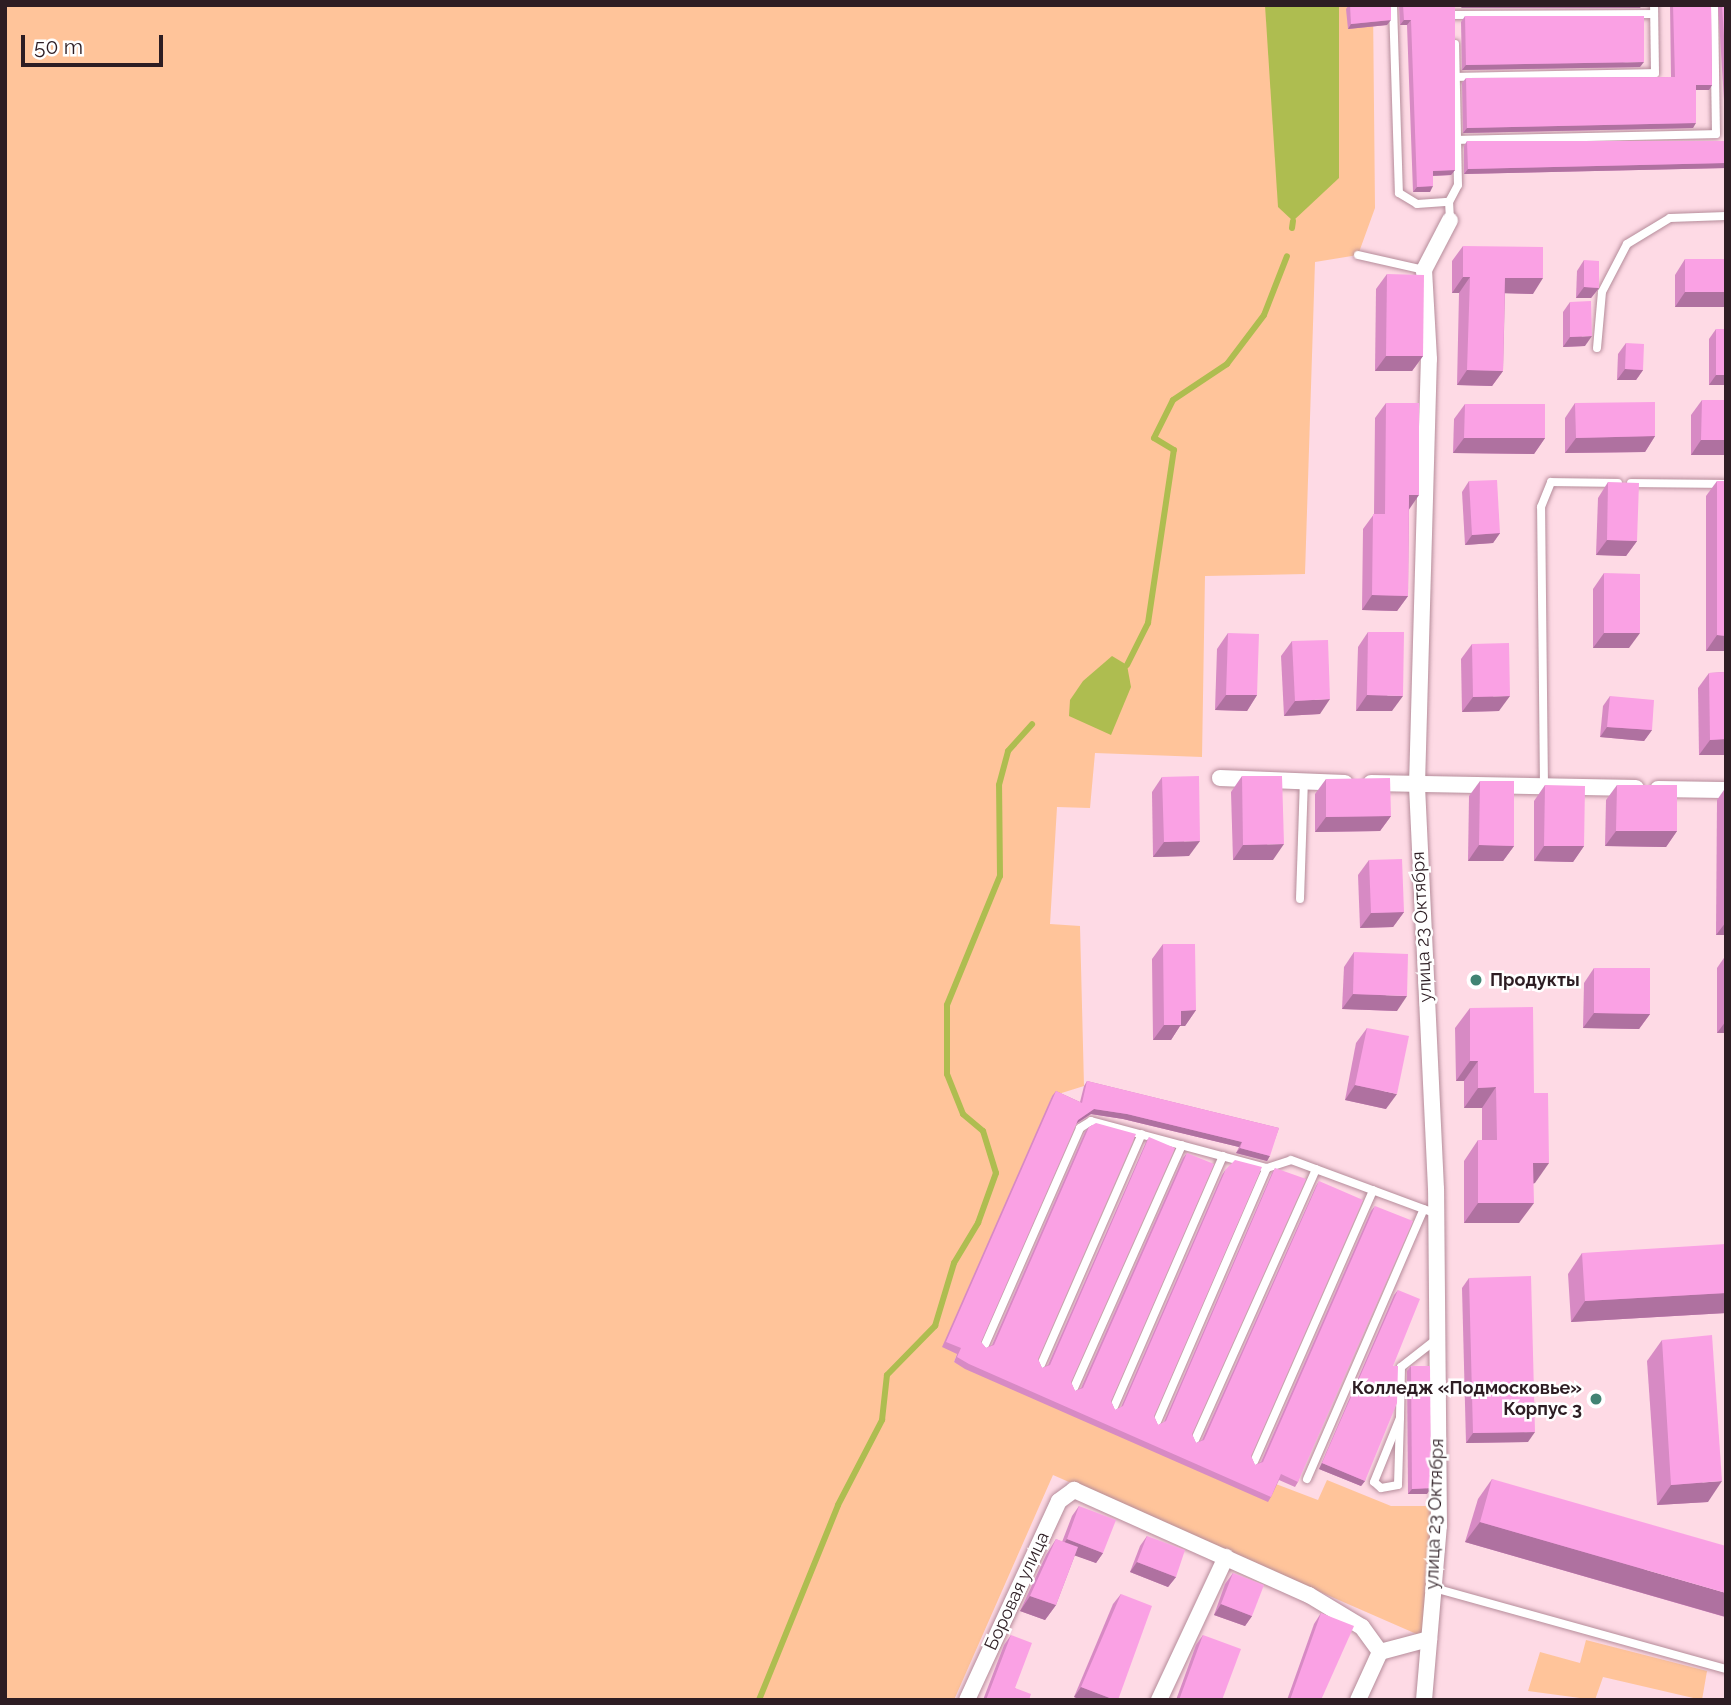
<!DOCTYPE html>
<meta charset="utf-8">
<style>
body{margin:0}
#map{position:relative;width:1731px;height:1705px;overflow:hidden;background:#fedae5;font-family:Raleway,sans-serif}
div>[style]{position:absolute}
[style*='--x']{left:calc(var(--x)*1px);top:calc(var(--y)*1px);width:calc(var(--w)*1px);rotate:calc(var(--a)*1deg)}
.green>*{inset:0;background:#ffc49a}
.water>*{inset:0;background:#aebd50}
.stream>*{height:6px;margin:-3px;padding:0 3px;transform-origin:3px;border-radius:3px;background:#aebd50}
.roads{filter:drop-shadow(0 0 2px #b58c9a) drop-shadow(0 0 2px #b58c9a)}
.service>*{height:8px;margin:-4px;padding:0 4px;transform-origin:4px;border-radius:4px;background:#fff}
.minor>*{height:16px;margin:-8px;padding:0 8px;transform-origin:8px;border-radius:8px;background:#fff}
.wall>*{inset:0;background:#d78ac4}
.shaded-wall>*{inset:0;background:#af71a0}
.building>*{inset:0;background:#faa1e4}
.dots>*{width:19px;height:19px;translate:-50% -50%;box-sizing:border-box;border:4px solid #fff;border-radius:50%}
span{translate:-50% -50%;white-space:nowrap;text-align:center;line-height:1.15;-webkit-text-stroke:5px #fff;paint-order:stroke}
.street-label{font-size:18px;color:#2d1d23}
.poi-label{font-size:18px;color:#2d1d23;font-weight:700}
.left{translate:0 -50%;text-align:left}
.right{translate:-100% -50%;text-align:right}
.frame{position:absolute;inset:0;border:7px solid #2d1d23;pointer-events:none}
.scale{position:absolute;left:21px;top:35px;width:142px;height:32px;box-sizing:border-box;border:4px solid #2d1d23;border-top:0;padding-left:9px;font-size:21px;line-height:24px;white-space:nowrap;color:#2d1d23;-webkit-text-stroke:5px #fff;paint-order:stroke}
</style>
<div id="map">
<div class="green">
<div style="clip-path:polygon(5px 5px,1373px 5px,1375px 208px,1358px 255px,1315px 262px,1305px 574px,1205px 576px,1202px 757px,1095px 753px,1090px 808px,1057px 807px,1050px 924px,1080px 926px,1084px 1086px,1052px 1096px,954px 1362px,1318px 1500px,1327px 1480px,1391px 1506px,1438px 1506px,1428px 1639px,1053px 1475px,954px 1700px,5px 1700px)"></div>
<div style="clip-path:polygon(1586px 1640px,1707px 1671px,1702px 1700px,1603px 1677px,1595px 1700px,1528px 1691px,1540px 1652px,1580px 1663px)"></div>
</div>
<div class="water">
<div style="clip-path:polygon(1265px 5px,1339px 5px,1339px 178px,1293px 221px,1278px 207px)"></div>
<div style="clip-path:polygon(1112px 656px,1127px 665px,1131px 687px,1111px 735px,1069px 716px,1070px 700px,1083px 681px)"></div>
</div>
<div class="stream">
<div style="--x:1292;--y:228;--w:7;--a:-82"></div>
<div style="--x:1127;--y:665;--w:47;--a:-63.4"></div>
<div style="--x:1148;--y:623;--w:175;--a:-81.5"></div>
<div style="--x:1174;--y:450;--w:23;--a:-149"></div>
<div style="--x:1154;--y:438;--w:42;--a:-63.4"></div>
<div style="--x:1173;--y:400;--w:65;--a:-33.7"></div>
<div style="--x:1227;--y:364;--w:61;--a:-52.9"></div>
<div style="--x:1264;--y:315;--w:63;--a:-68.7"></div>
<div style="--x:759;--y:1700;--w:210;--a:-67.9"></div>
<div style="--x:838;--y:1505;--w:96;--a:-62.6"></div>
<div style="--x:882;--y:1420;--w:45;--a:-83.7"></div>
<div style="--x:887;--y:1375;--w:69;--a:-45.6"></div>
<div style="--x:935;--y:1326;--w:66;--a:-73.2"></div>
<div style="--x:954;--y:1263;--w:47;--a:-59"></div>
<div style="--x:978;--y:1223;--w:53;--a:-70.2"></div>
<div style="--x:996;--y:1173;--w:44;--a:-107.2"></div>
<div style="--x:983;--y:1131;--w:26;--a:-140"></div>
<div style="--x:963;--y:1114;--w:43;--a:-111.8"></div>
<div style="--x:947;--y:1074;--w:69;--a:-90"></div>
<div style="--x:947;--y:1005;--w:139;--a:-67.7"></div>
<div style="--x:1000;--y:876;--w:91;--a:-90.6"></div>
<div style="--x:999;--y:785;--w:35;--a:-75"></div>
<div style="--x:1008;--y:751;--w:36;--a:-48"></div>
</div>
<div class="roads">
<div class="service">
<div style="--x:1393;--y:5;--w:188;--a:88.2"></div>
<div style="--x:1399;--y:193;--w:21;--a:31"></div>
<div style="--x:1417;--y:204;--w:32;--a:-4"></div>
<div style="--x:1454;--y:15;--w:200;--a:-0.3"></div>
<div style="--x:1455;--y:77;--w:200;--a:-1.1"></div>
<div style="--x:1655;--y:73;--w:68;--a:-90.8"></div>
<div style="--x:1457;--y:140;--w:259;--a:-1.3"></div>
<div style="--x:1716;--y:134;--w:129;--a:-90.9"></div>
<div style="--x:1450;--y:220;--w:18;--a:-93"></div>
<div style="--x:1449;--y:202;--w:19;--a:-62"></div>
<div style="--x:1458;--y:185;--w:141;--a:-91.2"></div>
<div style="--x:1358;--y:255;--w:68;--a:12.8"></div>
<div style="--x:1597;--y:348;--w:56;--a:-84.9"></div>
<div style="--x:1602;--y:292;--w:54;--a:-62.5"></div>
<div style="--x:1627;--y:244;--w:50;--a:-31.2"></div>
<div style="--x:1670;--y:218;--w:56;--a:-2"></div>
<div style="--x:1631;--y:483;--w:95;--a:0.6"></div>
<div style="--x:1544;--y:787;--w:280;--a:-90.6"></div>
<div style="--x:1541;--y:507;--w:27;--a:-68"></div>
<div style="--x:1551;--y:482;--w:67;--a:0.9"></div>
<div style="--x:1300;--y:899;--w:118;--a:-88.1"></div>
<div style="--x:984;--y:1347;--w:239;--a:-66.3"></div>
<div style="--x:1080;--y:1128;--w:13;--a:-32"></div>
<div style="--x:1091;--y:1121;--w:182;--a:15"></div>
<div style="--x:1267;--y:1168;--w:25;--a:-18"></div>
<div style="--x:1291;--y:1160;--w:156;--a:20.3"></div>
<div style="--x:1040;--y:1367;--w:254;--a:-66.4"></div>
<div style="--x:1073;--y:1390;--w:268;--a:-66"></div>
<div style="--x:1113;--y:1409;--w:276;--a:-66.5"></div>
<div style="--x:1400;--y:1418;--w:67;--a:91.7"></div>
<div style="--x:1398;--y:1485;--w:17;--a:170"></div>
<div style="--x:1381;--y:1488;--w:9;--a:-139"></div>
<div style="--x:1374;--y:1482;--w:69;--a:-67.9"></div>
<div style="--x:1400;--y:1418;--w:51;--a:-88.9"></div>
<div style="--x:1401;--y:1367;--w:47;--a:-38.1"></div>
<div style="--x:1156;--y:1424;--w:279;--a:-66.6"></div>
<div style="--x:1194;--y:1442;--w:299;--a:-65.9"></div>
<div style="--x:1253;--y:1464;--w:299;--a:-66.3"></div>
<div style="--x:1307;--y:1479;--w:294;--a:-66.6"></div>
<div style="--x:1434;--y:1588;--w:303;--a:15.5"></div>
</div>
<div class="minor">
<div style="--x:1220;--y:778;--w:125;--a:2.3"></div>
<div style="--x:1371;--y:783;--w:265;--a:1.1"></div>
<div style="--x:1658;--y:789;--w:68;--a:0.8"></div>
<div style="--x:967;--y:1700;--w:219;--a:-65.2"></div>
<div style="--x:1059;--y:1501;--w:19;--a:-36"></div>
<div style="--x:1074;--y:1490;--w:257;--a:24.1"></div>
<div style="--x:1309;--y:1595;--w:62;--a:31.1"></div>
<div style="--x:1362;--y:1627;--w:31;--a:54"></div>
<div style="--x:1380;--y:1652;--w:51;--a:-14.9"></div>
<div style="--x:1159;--y:1700;--w:158;--a:-64.9"></div>
<div style="--x:1358;--y:1700;--w:53;--a:-65.4"></div>
<div style="--x:1424;--y:1700;--w:175;--a:-85.1"></div>
<div style="--x:1439;--y:1526;--w:337;--a:-90.5"></div>
<div style="--x:1436;--y:1189;--w:404;--a:-92.7"></div>
<div style="--x:1417;--y:785;--w:426;--a:-88.4"></div>
<div style="--x:1429;--y:359;--w:89;--a:-93.2"></div>
<div style="--x:1424;--y:270;--w:56;--a:-62.5"></div>
</div>
</div>
<div class="wall">
<div style="clip-path:polygon(1349px 5px,1391px 5px,1387px 25px,1348px 29px,1346px 9px)"></div>
<div style="clip-path:polygon(1399px 5px,1455px 5px,1455px 170px,1451px 175px,1433px 176px,1430px 192px,1413px 192px,1407px 25px,1400px 25px)"></div>
<div style="clip-path:polygon(1670px 5px,1711px 5px,1712px 85px,1709px 90px,1696px 90px,1693px 128px,1463px 133px,1462px 83px,1466px 78px,1671px 77px)"></div>
<div style="clip-path:polygon(1718px 5px,1726px 5px,1726px 131px)"></div>
<div style="clip-path:polygon(1465px 16px,1640px 67px,1462px 70px,1461px 22px)"></div>
<div style="clip-path:polygon(1467px 141px,1726px 141px,1726px 168px,1464px 174px,1464px 146px)"></div>
<div style="clip-path:polygon(1463px 246px,1533px 294px,1505px 293px,1503px 371px,1492px 386px,1457px 385px,1459px 293px,1452px 293px,1452px 261px)"></div>
<div style="clip-path:polygon(1685px 259px,1726px 259px,1726px 307px,1675px 307px,1675px 275px)"></div>
<div style="clip-path:polygon(1584px 260px,1599px 288px,1591px 298px,1576px 298px,1577px 271px)"></div>
<div style="clip-path:polygon(1387px 274px,1423px 356px,1412px 371px,1375px 371px,1376px 289px)"></div>
<div style="clip-path:polygon(1570px 302px,1585px 346px,1563px 347px,1563px 312px)"></div>
<div style="clip-path:polygon(1716px 329px,1726px 329px,1726px 385px,1709px 385px,1709px 339px)"></div>
<div style="clip-path:polygon(1626px 343px,1643px 370px,1636px 380px,1617px 380px,1618px 354px)"></div>
<div style="clip-path:polygon(1702px 400px,1726px 455px,1691px 455px,1691px 415px)"></div>
<div style="clip-path:polygon(1386px 403px,1409px 509px,1408px 596px,1397px 611px,1362px 610px,1363px 529px,1374px 514px,1375px 418px)"></div>
<div style="clip-path:polygon(1575px 403px,1655px 436px,1645px 452px,1565px 453px,1565px 418px)"></div>
<div style="clip-path:polygon(1465px 404px,1545px 438px,1534px 454px,1453px 453px,1454px 419px)"></div>
<div style="clip-path:polygon(1469px 481px,1500px 533px,1493px 543px,1465px 545px,1462px 492px)"></div>
<div style="clip-path:polygon(1717px 481px,1726px 651px,1706px 651px,1706px 496px)"></div>
<div style="clip-path:polygon(1608px 482px,1637px 541px,1626px 556px,1596px 555px,1598px 498px)"></div>
<div style="clip-path:polygon(1604px 573px,1629px 648px,1593px 648px,1593px 589px)"></div>
<div style="clip-path:polygon(1368px 632px,1392px 711px,1356px 711px,1358px 647px)"></div>
<div style="clip-path:polygon(1228px 633px,1257px 695px,1247px 711px,1215px 710px,1217px 649px)"></div>
<div style="clip-path:polygon(1292px 641px,1320px 714px,1284px 716px,1281px 656px)"></div>
<div style="clip-path:polygon(1472px 644px,1499px 711px,1462px 712px,1461px 659px)"></div>
<div style="clip-path:polygon(1726px 672px,1726px 755px,1699px 755px,1698px 688px,1709px 673px)"></div>
<div style="clip-path:polygon(1610px 696px,1652px 730px,1644px 741px,1600px 737px,1603px 706px)"></div>
<div style="clip-path:polygon(1242px 776px,1273px 860px,1233px 860px,1231px 792px)"></div>
<div style="clip-path:polygon(1162px 777px,1189px 856px,1153px 857px,1152px 792px)"></div>
<div style="clip-path:polygon(1326px 779px,1391px 816px,1380px 831px,1315px 832px,1315px 794px)"></div>
<div style="clip-path:polygon(1480px 781px,1514px 846px,1503px 861px,1468px 861px,1469px 796px)"></div>
<div style="clip-path:polygon(1545px 785px,1584px 846px,1573px 862px,1534px 861px,1534px 801px)"></div>
<div style="clip-path:polygon(1617px 785px,1677px 831px,1666px 847px,1605px 846px,1606px 800px)"></div>
<div style="clip-path:polygon(1726px 787px,1726px 935px,1716px 935px,1717px 800px)"></div>
<div style="clip-path:polygon(1369px 860px,1404px 912px,1393px 927px,1360px 928px,1358px 875px)"></div>
<div style="clip-path:polygon(1163px 944px,1196px 1010px,1185px 1026px,1180px 1026px,1171px 1040px,1153px 1040px,1152px 959px)"></div>
<div style="clip-path:polygon(1354px 952px,1397px 1011px,1342px 1009px,1344px 967px)"></div>
<div style="clip-path:polygon(1726px 955px,1726px 1033px,1717px 1033px,1717px 968px)"></div>
<div style="clip-path:polygon(1594px 968px,1650px 1014px,1639px 1029px,1583px 1028px,1584px 983px)"></div>
<div style="clip-path:polygon(1470px 1008px,1535px 1183px,1533px 1184px,1519px 1223px,1464px 1223px,1464px 1161px,1478px 1140px,1482px 1140px,1482px 1108px,1464px 1108px,1464px 1081px,1456px 1081px,1455px 1028px)"></div>
<div style="clip-path:polygon(1367px 1028px,1386px 1109px,1345px 1100px,1356px 1043px)"></div>
<div style="clip-path:polygon(1087px 1081px,1279px 1128px,1267px 1161px,1236px 1153px,1239px 1147px,1123px 1119px,1091px 1114px,1076px 1124px,981px 1342px,986px 1348px,992px 1345px,1085px 1132px,1089px 1127px,1038px 1359px,1042px 1368px,1048px 1365px,1146px 1142px,1149px 1137px,1071px 1382px,1075px 1391px,1081px 1388px,1183px 1158px,1187px 1153px,1111px 1401px,1115px 1410px,1121px 1407px,1222px 1175px,1226px 1169px,1154px 1416px,1158px 1425px,1164px 1422px,1272px 1173px,1275px 1168px,1192px 1434px,1196px 1443px,1202px 1440px,1316px 1186px,1319px 1181px,1251px 1456px,1255px 1465px,1261px 1462px,1371px 1211px,1375px 1206px,1298px 1482px,1295px 1487px,1279px 1480px,1271px 1497px,1268px 1502px,965px 1369px,954px 1362px,957px 1354px,942px 1347px,1052px 1096px,1056px 1091px,1080px 1102px,1084px 1086px)"></div>
<div style="clip-path:polygon(1582px 1253px,1726px 1293px,1726px 1313px,1571px 1322px,1568px 1274px)"></div>
<div style="clip-path:polygon(1469px 1278px,1528px 1442px,1466px 1443px,1462px 1288px)"></div>
<div style="clip-path:polygon(1398px 1290px,1365px 1481px,1361px 1486px,1319px 1469px,1394px 1295px)"></div>
<div style="clip-path:polygon(1662px 1340px,1708px 1502px,1657px 1505px,1647px 1361px)"></div>
<div style="clip-path:polygon(1411px 1366px,1427px 1494px,1408px 1494px,1407px 1371px)"></div>
<div style="clip-path:polygon(1492px 1479px,1725px 1617px,1465px 1542px,1478px 1499px)"></div>
<div style="clip-path:polygon(1079px 1506px,1103px 1553px,1096px 1563px,1075px 1555px,1056px 1605px,1045px 1620px,1020px 1611px,1046px 1555px,1056px 1539px,1062px 1542px,1072px 1516px)"></div>
<div style="clip-path:polygon(1147px 1536px,1176px 1577px,1168px 1587px,1130px 1572px,1140px 1546px)"></div>
<div style="clip-path:polygon(1233px 1573px,1252px 1616px,1245px 1626px,1214px 1615px,1225px 1584px)"></div>
<div style="clip-path:polygon(1121px 1594px,1118px 1700px,1081px 1700px,1074px 1697px,1113px 1604px)"></div>
<div style="clip-path:polygon(1321px 1613px,1321px 1700px,1287px 1700px,1314px 1624px)"></div>
<div style="clip-path:polygon(1011px 1635px,1015px 1688px,1029px 1700px,983px 1700px,1004px 1645px)"></div>
<div style="clip-path:polygon(1203px 1635px,1222px 1700px,1176px 1700px,1196px 1645px)"></div>
</div>
<div class="shaded-wall">
<div style="clip-path:polygon(1463px 5px,1642px 5px,1640px 8px,1461px 8px)"></div>
<div style="clip-path:polygon(1391px 20px,1387px 25px,1348px 29px,1351px 24px)"></div>
<div style="clip-path:polygon(1404px 20px,1411px 20px,1407px 25px,1400px 25px)"></div>
<div style="clip-path:polygon(1644px 62px,1640px 67px,1462px 70px,1466px 65px)"></div>
<div style="clip-path:polygon(1696px 85px,1712px 85px,1709px 90px,1692px 90px)"></div>
<div style="clip-path:polygon(1696px 123px,1693px 128px,1463px 133px,1467px 128px)"></div>
<div style="clip-path:polygon(1726px 163px,1726px 168px,1464px 174px,1468px 169px)"></div>
<div style="clip-path:polygon(1455px 170px,1451px 175px,1429px 176px,1433px 171px)"></div>
<div style="clip-path:polygon(1433px 186px,1430px 192px,1413px 192px,1417px 187px)"></div>
<div style="clip-path:polygon(1463px 277px,1470px 277px,1459px 293px,1452px 293px)"></div>
<div style="clip-path:polygon(1505px 278px,1543px 278px,1533px 294px,1495px 293px)"></div>
<div style="clip-path:polygon(1584px 287px,1599px 288px,1591px 298px,1576px 298px)"></div>
<div style="clip-path:polygon(1685px 292px,1726px 292px,1726px 307px,1675px 307px)"></div>
<div style="clip-path:polygon(1592px 336px,1585px 346px,1563px 347px,1570px 337px)"></div>
<div style="clip-path:polygon(1386px 356px,1423px 356px,1412px 371px,1375px 371px)"></div>
<div style="clip-path:polygon(1625px 369px,1643px 370px,1636px 380px,1617px 380px)"></div>
<div style="clip-path:polygon(1467px 370px,1503px 371px,1492px 386px,1457px 385px)"></div>
<div style="clip-path:polygon(1716px 375px,1726px 375px,1726px 385px,1709px 385px)"></div>
<div style="clip-path:polygon(1655px 436px,1645px 452px,1565px 453px,1576px 438px)"></div>
<div style="clip-path:polygon(1464px 438px,1545px 438px,1534px 454px,1453px 453px)"></div>
<div style="clip-path:polygon(1701px 440px,1726px 440px,1726px 455px,1691px 455px)"></div>
<div style="clip-path:polygon(1409px 495px,1419px 495px,1408px 511px)"></div>
<div style="clip-path:polygon(1500px 533px,1493px 543px,1465px 545px,1472px 535px)"></div>
<div style="clip-path:polygon(1607px 540px,1637px 541px,1626px 556px,1596px 555px)"></div>
<div style="clip-path:polygon(1372px 595px,1408px 596px,1397px 611px,1362px 610px)"></div>
<div style="clip-path:polygon(1604px 633px,1640px 633px,1629px 648px,1593px 648px)"></div>
<div style="clip-path:polygon(1717px 635px,1726px 636px,1726px 651px,1706px 651px)"></div>
<div style="clip-path:polygon(1226px 695px,1257px 695px,1247px 711px,1215px 710px)"></div>
<div style="clip-path:polygon(1367px 695px,1403px 696px,1392px 711px,1356px 711px)"></div>
<div style="clip-path:polygon(1510px 696px,1499px 711px,1462px 712px,1473px 697px)"></div>
<div style="clip-path:polygon(1330px 699px,1320px 714px,1284px 716px,1295px 701px)"></div>
<div style="clip-path:polygon(1607px 727px,1652px 730px,1644px 741px,1600px 737px)"></div>
<div style="clip-path:polygon(1726px 739px,1726px 755px,1699px 755px,1710px 740px)"></div>
<div style="clip-path:polygon(1391px 816px,1380px 831px,1315px 832px,1326px 817px)"></div>
<div style="clip-path:polygon(1616px 831px,1677px 831px,1666px 847px,1605px 846px)"></div>
<div style="clip-path:polygon(1200px 841px,1189px 856px,1153px 857px,1164px 842px)"></div>
<div style="clip-path:polygon(1284px 844px,1273px 860px,1233px 860px,1243px 845px)"></div>
<div style="clip-path:polygon(1479px 845px,1514px 846px,1503px 861px,1468px 861px)"></div>
<div style="clip-path:polygon(1544px 846px,1584px 846px,1573px 862px,1534px 861px)"></div>
<div style="clip-path:polygon(1404px 912px,1393px 927px,1360px 928px,1371px 913px)"></div>
<div style="clip-path:polygon(1726px 922px,1726px 935px,1716px 935px)"></div>
<div style="clip-path:polygon(1353px 994px,1407px 996px,1397px 1011px,1342px 1009px)"></div>
<div style="clip-path:polygon(1196px 1010px,1185px 1026px,1180px 1026px,1171px 1040px,1153px 1040px,1164px 1025px,1181px 1011px)"></div>
<div style="clip-path:polygon(1594px 1013px,1650px 1014px,1639px 1029px,1583px 1028px)"></div>
<div style="clip-path:polygon(1726px 1021px,1726px 1033px,1717px 1033px)"></div>
<div style="clip-path:polygon(1470px 1061px,1478px 1061px,1464px 1081px,1456px 1081px)"></div>
<div style="clip-path:polygon(1355px 1085px,1397px 1094px,1386px 1109px,1345px 1100px)"></div>
<div style="clip-path:polygon(1496px 1087px,1482px 1108px,1464px 1108px,1478px 1088px)"></div>
<div style="clip-path:polygon(1094px 1109px,1127px 1114px,1242px 1142px,1239px 1147px,1123px 1119px,1091px 1114px,1074px 1125px,1078px 1120px)"></div>
<div style="clip-path:polygon(1240px 1148px,1270px 1156px,1267px 1161px,1236px 1153px)"></div>
<div style="clip-path:polygon(1533px 1163px,1549px 1163px,1535px 1183px,1519px 1184px)"></div>
<div style="clip-path:polygon(1478px 1203px,1534px 1203px,1519px 1223px,1464px 1223px)"></div>
<div style="clip-path:polygon(1726px 1293px,1726px 1313px,1571px 1322px,1585px 1301px)"></div>
<div style="clip-path:polygon(1535px 1432px,1528px 1442px,1466px 1443px,1473px 1433px)"></div>
<div style="clip-path:polygon(1322px 1463px,1365px 1481px,1361px 1486px,1319px 1469px)"></div>
<div style="clip-path:polygon(1722px 1481px,1708px 1502px,1657px 1505px,1671px 1485px)"></div>
<div style="clip-path:polygon(1431px 1488px,1427px 1494px,1408px 1494px,1412px 1489px)"></div>
<div style="clip-path:polygon(1480px 1522px,1726px 1593px,1726px 1617px,1465px 1542px)"></div>
<div style="clip-path:polygon(1067px 1539px,1103px 1553px,1096px 1563px,1059px 1550px)"></div>
<div style="clip-path:polygon(1137px 1562px,1176px 1577px,1168px 1587px,1130px 1572px)"></div>
<div style="clip-path:polygon(1030px 1596px,1056px 1605px,1045px 1620px,1020px 1611px)"></div>
<div style="clip-path:polygon(1221px 1604px,1252px 1616px,1245px 1626px,1214px 1615px)"></div>
<div style="clip-path:polygon(1081px 1687px,1115px 1700px,1081px 1700px,1074px 1697px)"></div>
</div>
<div class="building">
<div style="clip-path:polygon(1350px 5px,1391px 5px,1391px 20px,1351px 24px)"></div>
<div style="clip-path:polygon(1403px 5px,1455px 5px,1455px 170px,1433px 171px,1433px 186px,1417px 187px,1411px 20px,1404px 20px)"></div>
<div style="clip-path:polygon(1673px 5px,1711px 5px,1712px 85px,1696px 85px,1696px 123px,1467px 128px,1466px 78px,1675px 77px)"></div>
<div style="clip-path:polygon(1722px 5px,1726px 5px,1726px 67px)"></div>
<div style="clip-path:polygon(1465px 16px,1644px 16px,1644px 62px,1466px 65px)"></div>
<div style="clip-path:polygon(1467px 141px,1726px 141px,1726px 163px,1468px 169px)"></div>
<div style="clip-path:polygon(1463px 246px,1543px 247px,1543px 278px,1505px 278px,1503px 371px,1467px 370px,1470px 277px,1463px 277px)"></div>
<div style="clip-path:polygon(1685px 259px,1726px 259px,1726px 292px,1685px 292px)"></div>
<div style="clip-path:polygon(1584px 260px,1599px 261px,1599px 288px,1584px 287px)"></div>
<div style="clip-path:polygon(1387px 274px,1424px 275px,1423px 356px,1386px 356px)"></div>
<div style="clip-path:polygon(1591px 301px,1592px 336px,1570px 337px,1570px 302px)"></div>
<div style="clip-path:polygon(1716px 329px,1726px 329px,1726px 375px,1716px 375px)"></div>
<div style="clip-path:polygon(1626px 343px,1644px 344px,1643px 370px,1625px 369px)"></div>
<div style="clip-path:polygon(1702px 400px,1726px 400px,1726px 440px,1701px 440px)"></div>
<div style="clip-path:polygon(1655px 402px,1655px 436px,1576px 438px,1575px 403px)"></div>
<div style="clip-path:polygon(1386px 403px,1419px 403px,1419px 495px,1409px 495px,1408px 596px,1372px 595px,1373px 514px,1385px 514px)"></div>
<div style="clip-path:polygon(1465px 404px,1545px 404px,1545px 438px,1464px 438px)"></div>
<div style="clip-path:polygon(1497px 480px,1500px 533px,1472px 535px,1469px 481px)"></div>
<div style="clip-path:polygon(1717px 481px,1726px 481px,1726px 636px,1717px 635px)"></div>
<div style="clip-path:polygon(1608px 482px,1639px 483px,1637px 541px,1607px 540px)"></div>
<div style="clip-path:polygon(1604px 573px,1640px 574px,1640px 633px,1604px 633px)"></div>
<div style="clip-path:polygon(1368px 632px,1404px 632px,1403px 696px,1367px 695px)"></div>
<div style="clip-path:polygon(1228px 633px,1259px 634px,1257px 695px,1226px 695px)"></div>
<div style="clip-path:polygon(1328px 640px,1330px 699px,1295px 701px,1292px 641px)"></div>
<div style="clip-path:polygon(1509px 643px,1510px 696px,1473px 697px,1472px 644px)"></div>
<div style="clip-path:polygon(1726px 672px,1726px 739px,1710px 740px,1709px 673px)"></div>
<div style="clip-path:polygon(1610px 696px,1654px 700px,1652px 730px,1607px 727px)"></div>
<div style="clip-path:polygon(1199px 776px,1200px 841px,1164px 842px,1162px 777px)"></div>
<div style="clip-path:polygon(1242px 776px,1282px 776px,1284px 844px,1243px 845px)"></div>
<div style="clip-path:polygon(1390px 778px,1391px 816px,1326px 817px,1326px 779px)"></div>
<div style="clip-path:polygon(1480px 781px,1514px 781px,1514px 846px,1479px 845px)"></div>
<div style="clip-path:polygon(1545px 785px,1585px 786px,1584px 846px,1544px 846px)"></div>
<div style="clip-path:polygon(1617px 785px,1677px 785px,1677px 831px,1616px 831px)"></div>
<div style="clip-path:polygon(1402px 859px,1404px 912px,1371px 913px,1369px 860px)"></div>
<div style="clip-path:polygon(1163px 944px,1195px 944px,1196px 1010px,1181px 1011px,1181px 1025px,1164px 1025px)"></div>
<div style="clip-path:polygon(1354px 952px,1408px 954px,1407px 996px,1353px 994px)"></div>
<div style="clip-path:polygon(1594px 968px,1650px 968px,1650px 1014px,1594px 1013px)"></div>
<div style="clip-path:polygon(1533px 1007px,1534px 1093px,1548px 1093px,1549px 1163px,1533px 1163px,1534px 1203px,1478px 1203px,1478px 1140px,1497px 1140px,1496px 1087px,1478px 1088px,1478px 1061px,1470px 1061px,1470px 1008px)"></div>
<div style="clip-path:polygon(1367px 1028px,1409px 1036px,1397px 1094px,1355px 1085px)"></div>
<div style="clip-path:polygon(1087px 1081px,1279px 1128px,1270px 1156px,1240px 1148px,1242px 1142px,1127px 1114px,1094px 1109px,1078px 1120px,981px 1342px,986px 1348px,994px 1345px,1089px 1127px,1096px 1123px,1136px 1134px,1038px 1359px,1042px 1368px,1050px 1365px,1149px 1137px,1175px 1148px,1071px 1382px,1075px 1391px,1083px 1388px,1187px 1153px,1214px 1164px,1111px 1401px,1115px 1410px,1123px 1406px,1226px 1169px,1235px 1160px,1262px 1167px,1154px 1416px,1158px 1425px,1166px 1421px,1275px 1168px,1306px 1179px,1192px 1434px,1196px 1443px,1204px 1440px,1319px 1181px,1363px 1200px,1251px 1456px,1255px 1465px,1263px 1462px,1375px 1206px,1413px 1221px,1298px 1482px,1281px 1474px,1271px 1497px,969px 1364px,957px 1357px,961px 1348px,946px 1342px,1056px 1091px,1082px 1103px)"></div>
<div style="clip-path:polygon(1726px 1244px,1726px 1293px,1585px 1301px,1582px 1253px)"></div>
<div style="clip-path:polygon(1531px 1276px,1535px 1432px,1473px 1433px,1469px 1278px)"></div>
<div style="clip-path:polygon(1398px 1290px,1420px 1299px,1393px 1366px,1398px 1366px,1397px 1403px,1365px 1481px,1322px 1463px)"></div>
<div style="clip-path:polygon(1712px 1335px,1722px 1481px,1671px 1485px,1662px 1340px)"></div>
<div style="clip-path:polygon(1411px 1366px,1430px 1366px,1431px 1488px,1412px 1489px)"></div>
<div style="clip-path:polygon(1492px 1479px,1726px 1546px,1726px 1593px,1480px 1522px)"></div>
<div style="clip-path:polygon(1079px 1506px,1116px 1520px,1103px 1553px,1067px 1539px)"></div>
<div style="clip-path:polygon(1147px 1536px,1185px 1550px,1176px 1577px,1137px 1562px)"></div>
<div style="clip-path:polygon(1056px 1539px,1078px 1547px,1056px 1605px,1030px 1596px)"></div>
<div style="clip-path:polygon(1233px 1573px,1264px 1585px,1252px 1616px,1221px 1604px)"></div>
<div style="clip-path:polygon(1121px 1594px,1152px 1606px,1118px 1700px,1115px 1700px,1081px 1687px)"></div>
<div style="clip-path:polygon(1321px 1613px,1354px 1626px,1321px 1700px,1290px 1700px)"></div>
<div style="clip-path:polygon(1011px 1635px,1032px 1643px,1015px 1688px,1031px 1694px,1029px 1700px,986px 1700px)"></div>
<div style="clip-path:polygon(1203px 1635px,1241px 1649px,1222px 1700px,1179px 1700px)"></div>
</div>
<div class="dots">
<div style="left:1476px;top:980px;background:#418373"></div>
<div style="left:1596px;top:1399px;background:#418373"></div>
</div>
<div class="street-label">
<span style="left:1422px;top:927px;rotate:-93deg">улица 23 Октября</span>
<span style="left:1435px;top:1514px;rotate:-88deg">улица 23 Октября</span>
<span style="left:1017px;top:1591px;rotate:-65deg">Боровая улица</span>
</div>
<div class="poi-label">
<span class="left" style="left:1490px;top:980px">Продукты</span>
<span class="right" style="left:1582px;top:1399px">Колледж «Подмосковье»<br>Корпус 3</span>
</div>
<div class="frame"></div>
<div class="scale">50 m</div>
</div>
